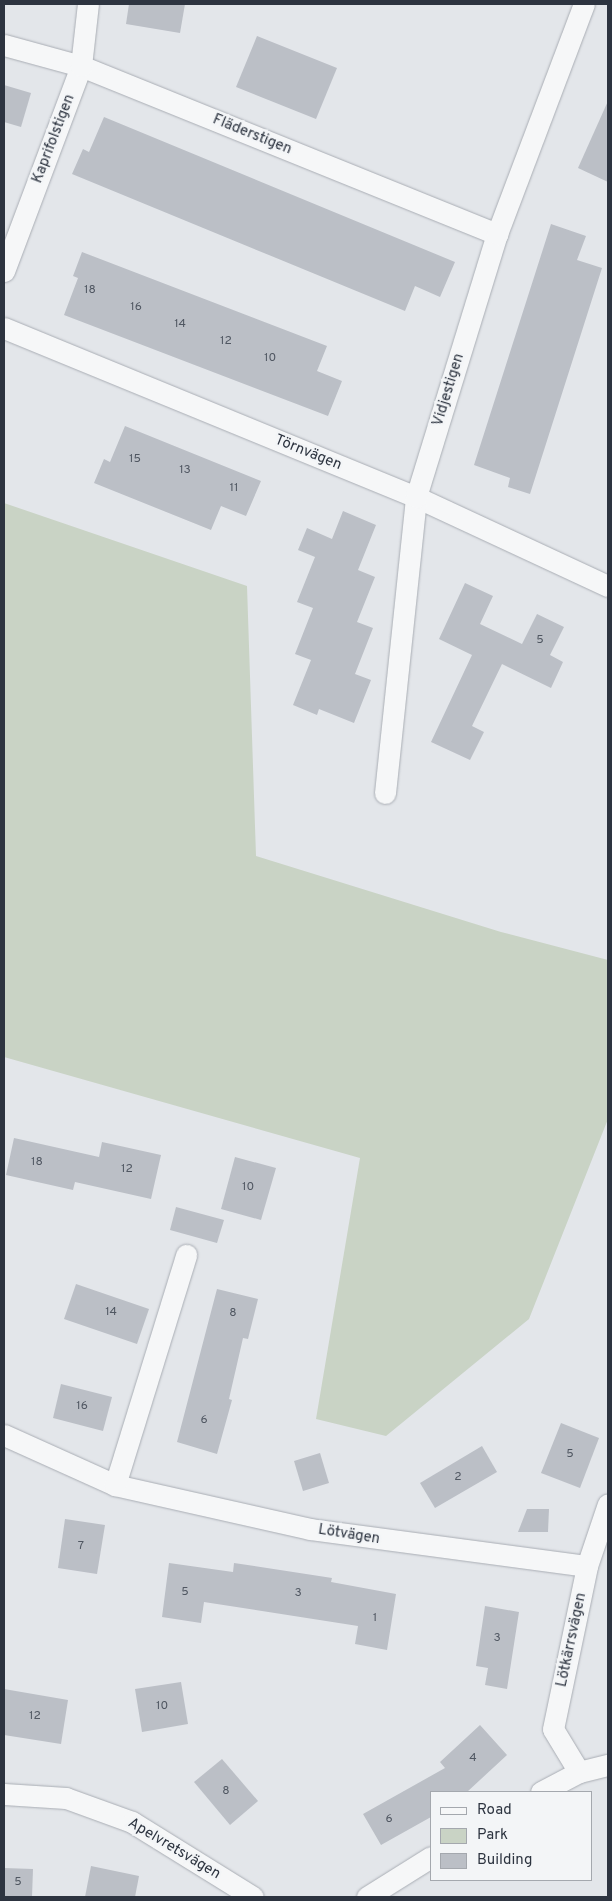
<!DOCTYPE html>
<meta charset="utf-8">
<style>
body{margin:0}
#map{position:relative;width:612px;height:1901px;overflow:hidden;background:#e3e6ea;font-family:Overpass,sans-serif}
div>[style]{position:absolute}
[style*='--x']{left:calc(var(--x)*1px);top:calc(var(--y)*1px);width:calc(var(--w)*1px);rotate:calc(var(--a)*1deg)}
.green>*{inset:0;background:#c9d3c5}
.building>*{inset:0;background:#bbbfc6}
.roads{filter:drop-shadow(0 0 1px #a9adb4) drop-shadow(0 0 1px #a9adb4)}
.minor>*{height:21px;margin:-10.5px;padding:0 10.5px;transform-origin:10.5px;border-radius:10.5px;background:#f6f7f8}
span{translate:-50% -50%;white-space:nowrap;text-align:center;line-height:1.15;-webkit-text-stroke:4.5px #f3f5f7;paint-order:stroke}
.number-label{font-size:12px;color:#505762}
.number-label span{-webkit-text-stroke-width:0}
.street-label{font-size:15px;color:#2d3440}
.frame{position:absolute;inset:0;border:5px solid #2d3440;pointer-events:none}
.legend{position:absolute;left:430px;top:1791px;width:162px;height:90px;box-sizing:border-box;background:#f3f5f7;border:1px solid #a4a8ae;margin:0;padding:6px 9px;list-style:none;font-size:15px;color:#2d3440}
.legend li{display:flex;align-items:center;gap:10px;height:25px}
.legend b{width:25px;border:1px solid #a4a8ae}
</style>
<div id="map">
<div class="green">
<div style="clip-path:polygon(4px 503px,247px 586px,256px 856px,501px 932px,608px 960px,608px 1119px,529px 1319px,386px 1436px,316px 1419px,360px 1158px,4px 1057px)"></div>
</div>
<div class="building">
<div style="clip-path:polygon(129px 4px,185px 4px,180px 33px,126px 24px)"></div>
<div style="clip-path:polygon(257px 36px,337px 68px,316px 119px,236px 87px)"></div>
<div style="clip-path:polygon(4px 85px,31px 93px,21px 127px,4px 122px)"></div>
<div style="clip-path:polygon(608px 101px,608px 182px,578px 168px)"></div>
<div style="clip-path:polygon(104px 117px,455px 262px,440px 297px,415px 286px,405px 311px,72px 174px,83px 149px,89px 152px)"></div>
<div style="clip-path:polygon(551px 224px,586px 236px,577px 260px,602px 268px,530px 494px,508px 487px,510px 478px,474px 465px)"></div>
<div style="clip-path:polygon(82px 252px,327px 346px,317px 371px,342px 381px,328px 416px,64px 315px,78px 278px,73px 276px)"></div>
<div style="clip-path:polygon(125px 426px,261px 481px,246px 516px,221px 506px,211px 530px,94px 483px,104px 459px,110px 462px)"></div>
<div style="clip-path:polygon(343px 511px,376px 525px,358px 570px,375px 577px,357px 622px,373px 628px,355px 674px,371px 680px,354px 723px,319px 709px,317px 715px,293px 705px,311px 660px,295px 654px,313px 608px,297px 602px,315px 557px,298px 550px,307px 528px,332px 539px)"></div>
<div style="clip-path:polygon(465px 583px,493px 596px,480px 624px,522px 644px,537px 614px,564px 627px,550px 655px,563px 662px,551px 688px,502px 664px,472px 726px,484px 732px,470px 760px,431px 742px,472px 655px,439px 639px)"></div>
<div style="clip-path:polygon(14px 1138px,99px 1157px,102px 1142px,161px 1155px,151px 1199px,75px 1182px,73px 1190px,6px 1175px)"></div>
<div style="clip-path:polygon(235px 1157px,276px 1168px,261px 1220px,221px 1209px)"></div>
<div style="clip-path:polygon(176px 1207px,224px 1220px,217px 1243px,170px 1230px)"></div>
<div style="clip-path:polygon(76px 1284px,149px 1309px,137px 1344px,64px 1319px)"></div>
<div style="clip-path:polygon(217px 1289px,258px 1299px,248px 1339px,243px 1338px,229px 1399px,232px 1400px,217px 1454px,177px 1442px)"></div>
<div style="clip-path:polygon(61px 1384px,112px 1397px,103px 1431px,53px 1418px)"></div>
<div style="clip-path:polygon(561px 1423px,599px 1438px,580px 1488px,541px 1473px)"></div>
<div style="clip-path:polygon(482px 1446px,497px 1472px,435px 1508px,420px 1483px)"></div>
<div style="clip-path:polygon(320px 1453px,329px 1483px,303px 1491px,294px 1461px)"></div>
<div style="clip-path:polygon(527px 1509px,549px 1509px,548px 1532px,518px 1532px)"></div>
<div style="clip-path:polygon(65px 1519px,105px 1525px,97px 1574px,58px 1568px)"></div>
<div style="clip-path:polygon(169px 1563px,233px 1572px,234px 1563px,332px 1578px,331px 1582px,396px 1594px,387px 1650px,355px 1644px,358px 1626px,204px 1602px,201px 1623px,162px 1617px)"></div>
<div style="clip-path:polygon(485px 1606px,519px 1612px,507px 1689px,485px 1685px,488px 1668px,476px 1666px)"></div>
<div style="clip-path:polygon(181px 1682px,188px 1724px,142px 1732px,135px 1689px)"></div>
<div style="clip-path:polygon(4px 1689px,68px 1700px,61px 1744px,4px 1735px)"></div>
<div style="clip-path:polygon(480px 1725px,507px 1755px,467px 1792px,431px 1792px,431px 1817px,381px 1845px,363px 1814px,445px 1768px,440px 1762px)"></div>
<div style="clip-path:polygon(222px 1759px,258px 1801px,230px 1825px,194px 1782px)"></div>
<div style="clip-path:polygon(91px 1866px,139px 1876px,135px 1897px,85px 1897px)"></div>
<div style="clip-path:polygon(4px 1868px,33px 1869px,32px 1897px,4px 1897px)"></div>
</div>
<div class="roads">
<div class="minor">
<div style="--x:4;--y:45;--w:80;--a:15.3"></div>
<div style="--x:81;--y:66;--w:449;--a:22"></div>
<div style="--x:4;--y:271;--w:219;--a:-69.4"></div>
<div style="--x:81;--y:66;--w:62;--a:-83.6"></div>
<div style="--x:4;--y:328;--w:445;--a:22.3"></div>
<div style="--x:416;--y:497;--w:212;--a:24.9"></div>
<div style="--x:385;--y:793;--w:298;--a:-84"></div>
<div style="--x:416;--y:497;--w:275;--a:-72.9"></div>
<div style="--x:497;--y:234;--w:246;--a:-69.3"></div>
<div style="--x:4;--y:1435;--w:122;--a:24.2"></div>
<div style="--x:115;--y:1485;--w:200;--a:12.7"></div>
<div style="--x:310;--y:1529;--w:279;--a:7.6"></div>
<div style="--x:115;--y:1485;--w:241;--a:-72.8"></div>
<div style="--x:579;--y:1772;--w:50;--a:-121.2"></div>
<div style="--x:553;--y:1729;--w:167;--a:-78.2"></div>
<div style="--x:587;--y:1566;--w:65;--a:-71.3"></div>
<div style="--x:541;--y:1792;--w:43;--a:-27.8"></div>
<div style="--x:579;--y:1772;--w:30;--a:-14"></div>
<div style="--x:4;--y:1794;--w:62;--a:3.7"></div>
<div style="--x:66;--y:1798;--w:70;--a:20"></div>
<div style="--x:132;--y:1822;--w:142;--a:31.8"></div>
<div style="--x:367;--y:1897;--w:75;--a:-32"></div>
</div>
</div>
<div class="number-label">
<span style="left:90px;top:291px">18</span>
<span style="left:136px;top:308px">16</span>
<span style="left:180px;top:325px">14</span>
<span style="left:226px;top:342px">12</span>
<span style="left:270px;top:359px">10</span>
<span style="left:135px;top:460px">15</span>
<span style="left:185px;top:471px">13</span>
<span style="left:234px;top:489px">11</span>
<span style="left:540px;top:641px">5</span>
<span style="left:37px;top:1163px">18</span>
<span style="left:127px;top:1170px">12</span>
<span style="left:248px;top:1188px">10</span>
<span style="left:111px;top:1313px">14</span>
<span style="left:233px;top:1314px">8</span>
<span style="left:82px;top:1407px">16</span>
<span style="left:204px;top:1421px">6</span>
<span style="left:570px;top:1455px">5</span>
<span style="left:458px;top:1478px">2</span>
<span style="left:81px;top:1547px">7</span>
<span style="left:185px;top:1593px">5</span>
<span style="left:298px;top:1594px">3</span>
<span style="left:375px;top:1619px">1</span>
<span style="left:497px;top:1639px">3</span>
<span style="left:162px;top:1707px">10</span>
<span style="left:35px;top:1717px">12</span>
<span style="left:473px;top:1759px">4</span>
<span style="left:226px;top:1792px">8</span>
<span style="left:389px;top:1820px">6</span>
<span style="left:18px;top:1883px">5</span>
</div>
<div class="street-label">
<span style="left:252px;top:135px;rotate:22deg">Fläderstigen</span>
<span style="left:54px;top:139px;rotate:-69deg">Kaprifolstigen</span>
<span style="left:449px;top:390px;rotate:-73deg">Vidjestigen</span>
<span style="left:308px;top:453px;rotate:22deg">Törnvägen</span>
<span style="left:349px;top:1535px;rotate:9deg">Lötvägen</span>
<span style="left:572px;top:1640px;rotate:-78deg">Lötkärrsvägen</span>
<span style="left:174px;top:1849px;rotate:31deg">Apelvretsvägen</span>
</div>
<div class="frame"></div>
<ul class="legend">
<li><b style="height:6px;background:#f6f7f8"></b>Road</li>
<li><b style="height:14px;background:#c9d3c5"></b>Park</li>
<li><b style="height:14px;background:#bbbfc6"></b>Building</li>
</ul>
</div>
